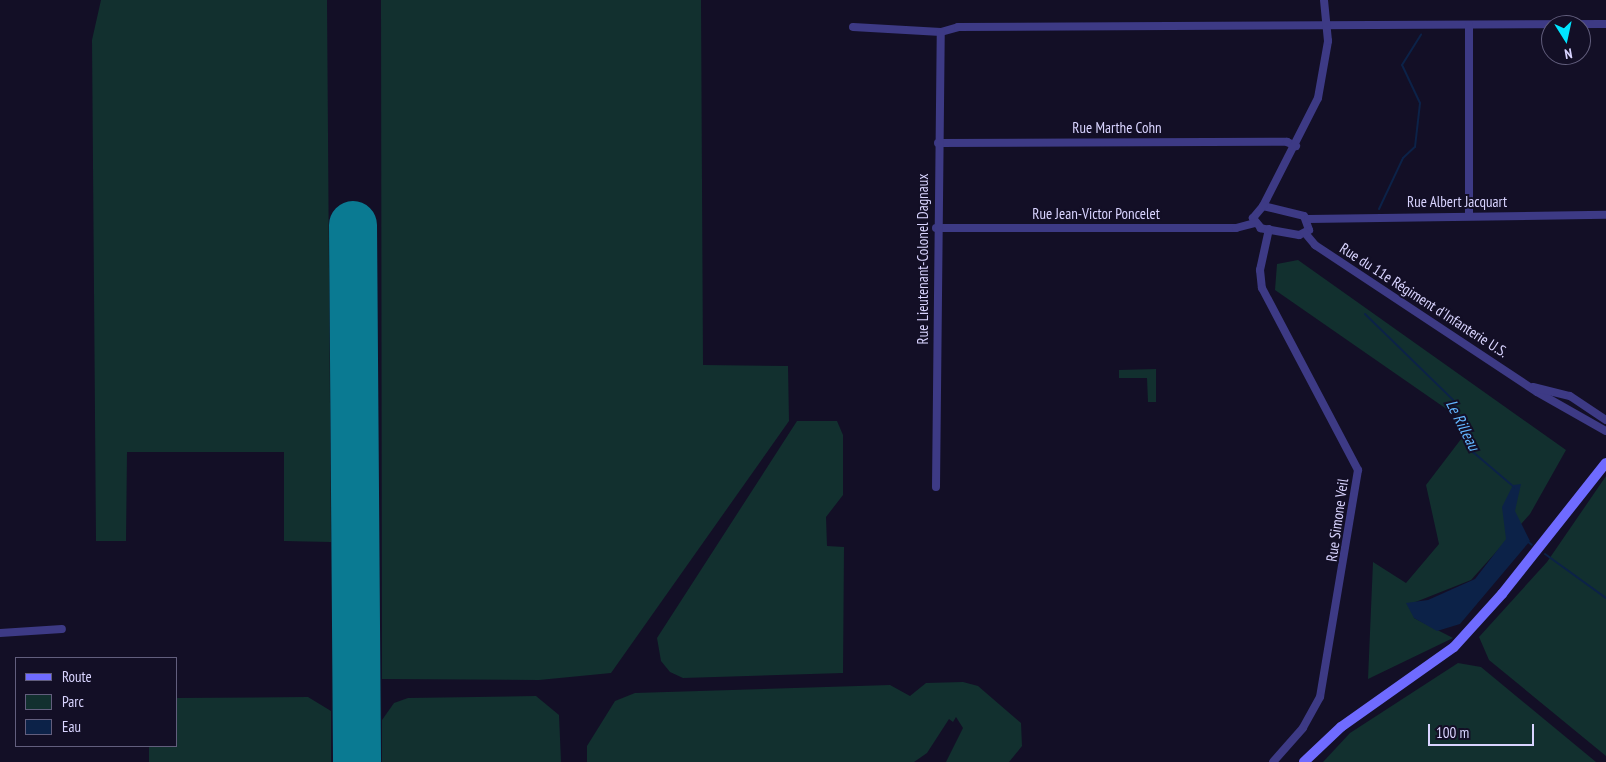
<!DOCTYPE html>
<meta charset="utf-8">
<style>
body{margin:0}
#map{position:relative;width:1606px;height:762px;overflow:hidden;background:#130f26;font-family:"PT Sans Narrow",sans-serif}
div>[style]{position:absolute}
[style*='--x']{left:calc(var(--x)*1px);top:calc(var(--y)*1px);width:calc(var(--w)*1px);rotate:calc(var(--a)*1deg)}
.green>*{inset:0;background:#12302f}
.water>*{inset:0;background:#0c2248}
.stream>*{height:2px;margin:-1px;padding:0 1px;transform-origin:1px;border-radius:1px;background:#0c2248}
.runway>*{height:48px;margin:-24px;padding:0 24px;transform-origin:24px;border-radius:24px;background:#0a7a92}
.minor>*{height:8px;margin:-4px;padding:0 4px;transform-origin:4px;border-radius:4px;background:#3d3a85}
.secondary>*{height:10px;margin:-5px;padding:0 5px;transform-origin:5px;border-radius:5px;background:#6f6bff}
span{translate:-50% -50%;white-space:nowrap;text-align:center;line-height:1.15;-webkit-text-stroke:4px #130f26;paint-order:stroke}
.street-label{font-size:15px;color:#d9d4ff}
.water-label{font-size:16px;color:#62b6ff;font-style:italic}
.legend{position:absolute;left:15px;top:657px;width:162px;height:90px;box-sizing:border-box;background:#130f26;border:1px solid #625e7d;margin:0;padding:6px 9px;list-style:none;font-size:15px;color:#d9d4ff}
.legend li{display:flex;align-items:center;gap:10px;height:25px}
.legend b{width:25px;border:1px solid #625e7d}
.north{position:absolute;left:1541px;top:15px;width:50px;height:50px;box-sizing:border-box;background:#130f26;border:1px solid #625e7d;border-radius:50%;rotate:170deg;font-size:14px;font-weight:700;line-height:20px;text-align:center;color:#d9d4ff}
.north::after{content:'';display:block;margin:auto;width:18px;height:22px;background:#00e5ff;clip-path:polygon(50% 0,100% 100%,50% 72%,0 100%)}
.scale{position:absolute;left:1428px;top:724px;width:106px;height:22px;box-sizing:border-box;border:2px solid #d9d4ff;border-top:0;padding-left:6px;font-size:15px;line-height:18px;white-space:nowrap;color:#d9d4ff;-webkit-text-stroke:4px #130f26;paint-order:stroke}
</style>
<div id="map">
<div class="green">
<div style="clip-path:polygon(101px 0,327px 0,331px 542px,284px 541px,284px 452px,127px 452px,126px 541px,96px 541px,92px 40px)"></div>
<div style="clip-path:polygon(381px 0,701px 0,703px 365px,788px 366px,789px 421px,611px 673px,539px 680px,382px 679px)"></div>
<div style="clip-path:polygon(1298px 260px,1566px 450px,1530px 514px,1471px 580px,1413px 603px,1414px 618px,1453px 638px,1368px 679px,1373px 562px,1406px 583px,1439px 544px,1426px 485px,1471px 426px,1275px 290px,1277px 264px)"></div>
<div style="clip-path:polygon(1156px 369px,1156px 402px,1148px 402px,1147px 378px,1119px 378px,1119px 370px)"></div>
<div style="clip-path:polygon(797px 421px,837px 421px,843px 435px,843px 495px,826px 517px,827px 546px,844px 547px,843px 673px,683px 678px,670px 672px,661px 661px,657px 638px)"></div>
<div style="clip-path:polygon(1606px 476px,1606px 756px,1489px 660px,1479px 637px,1547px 562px)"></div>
<div style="clip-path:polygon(1458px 663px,1481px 667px,1596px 762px,1323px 762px,1350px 733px)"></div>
<div style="clip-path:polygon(963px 682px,978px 686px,1021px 723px,1022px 746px,1009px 762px,946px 762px,963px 728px,956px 717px,953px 722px,949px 719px,927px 753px,914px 762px,587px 762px,587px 746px,615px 701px,635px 693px,890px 685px,910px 696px,926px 683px)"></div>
<div style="clip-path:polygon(536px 696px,559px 715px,561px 762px,382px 762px,382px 720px,394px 703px,408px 698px)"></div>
<div style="clip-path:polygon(308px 697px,331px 711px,331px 762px,149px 762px,149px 746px,176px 746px,176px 698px)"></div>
</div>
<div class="water">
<div style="clip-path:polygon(1521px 484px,1515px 511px,1530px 541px,1460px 624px,1437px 631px,1414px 618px,1406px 603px,1428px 600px,1475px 579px,1506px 539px,1502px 507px,1513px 485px)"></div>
</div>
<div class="stream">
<div style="--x:1379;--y:209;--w:56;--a:-64.8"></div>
<div style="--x:1403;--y:158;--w:16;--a:-43"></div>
<div style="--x:1415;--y:147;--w:44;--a:-83.5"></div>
<div style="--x:1420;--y:103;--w:42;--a:-115.3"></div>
<div style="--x:1402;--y:65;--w:36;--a:-58"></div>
<div style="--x:1365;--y:314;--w:123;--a:44.3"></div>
<div style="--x:1453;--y:400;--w:56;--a:69"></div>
<div style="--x:1473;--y:452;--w:54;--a:40.5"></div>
<div style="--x:1527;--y:541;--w:6;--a:39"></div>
<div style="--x:1545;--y:554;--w:75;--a:35.8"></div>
</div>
<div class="runway">
<div style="--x:353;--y:225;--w:537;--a:89.57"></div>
</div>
<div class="minor">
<div style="--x:853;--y:27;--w:88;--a:3.3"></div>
<div style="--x:941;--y:32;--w:18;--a:-16"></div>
<div style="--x:958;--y:27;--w:648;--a:-0.27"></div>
<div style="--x:938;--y:143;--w:349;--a:-0.2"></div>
<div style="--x:1287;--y:142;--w:10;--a:24"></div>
<div style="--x:1263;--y:206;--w:121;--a:-63"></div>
<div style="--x:1318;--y:98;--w:58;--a:-80"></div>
<div style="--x:1328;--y:41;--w:41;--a:-95.6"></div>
<div style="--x:1263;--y:206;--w:42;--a:13.7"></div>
<div style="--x:1304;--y:216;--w:15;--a:70"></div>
<div style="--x:1309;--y:230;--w:11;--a:153"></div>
<div style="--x:1299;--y:235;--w:39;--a:-170"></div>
<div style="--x:1261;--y:228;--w:13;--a:-129"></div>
<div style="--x:1253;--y:218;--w:16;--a:-50"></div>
<div style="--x:1469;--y:216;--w:191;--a:-90"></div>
<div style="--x:1308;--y:219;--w:298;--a:-0.8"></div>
<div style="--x:936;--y:228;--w:300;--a:0"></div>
<div style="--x:1236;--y:228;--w:20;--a:-15"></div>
<div style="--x:1269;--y:229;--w:42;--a:102.4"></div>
<div style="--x:1260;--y:270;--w:18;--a:84"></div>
<div style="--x:1262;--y:288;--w:206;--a:62.2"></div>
<div style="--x:1358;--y:470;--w:230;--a:99.5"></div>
<div style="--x:1320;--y:697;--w:35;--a:119"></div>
<div style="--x:1303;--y:728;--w:45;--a:131.4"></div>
<div style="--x:1305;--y:233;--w:16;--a:50"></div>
<div style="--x:1315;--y:245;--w:266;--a:33.5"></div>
<div style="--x:1537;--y:392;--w:79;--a:29.5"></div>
<div style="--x:1533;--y:387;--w:38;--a:14"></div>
<div style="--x:1570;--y:396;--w:43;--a:33.7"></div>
<div style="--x:936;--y:487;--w:455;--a:-89.4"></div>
<div style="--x:0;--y:633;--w:62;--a:-3.7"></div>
</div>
<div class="secondary">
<div style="--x:1304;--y:762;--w:51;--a:-43.4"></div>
<div style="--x:1341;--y:727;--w:138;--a:-35.3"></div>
<div style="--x:1454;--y:647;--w:72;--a:-47.8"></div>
<div style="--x:1502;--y:594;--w:167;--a:-51.6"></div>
</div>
<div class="street-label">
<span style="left:1117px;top:128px">Rue Marthe Cohn</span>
<span style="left:1457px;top:202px">Rue Albert Jacquart</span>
<span style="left:1096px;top:214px">Rue Jean-Victor Poncelet</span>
<span style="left:923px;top:259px;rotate:-90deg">Rue Lieutenant-Colonel Dagnaux</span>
<span style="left:1424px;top:300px;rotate:33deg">Rue du 11e Régiment d'Infanterie U.S.</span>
<span style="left:1337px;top:520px;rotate:-82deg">Rue Simone Veil</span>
</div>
<div class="water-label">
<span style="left:1463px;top:425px;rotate:63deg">Le Rilleau</span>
</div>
<ul class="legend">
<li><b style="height:6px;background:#6f6bff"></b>Route</li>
<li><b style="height:14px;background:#12302f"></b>Parc</li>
<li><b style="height:14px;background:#0c2248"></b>Eau</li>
</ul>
<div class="north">N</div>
<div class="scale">100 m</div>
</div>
